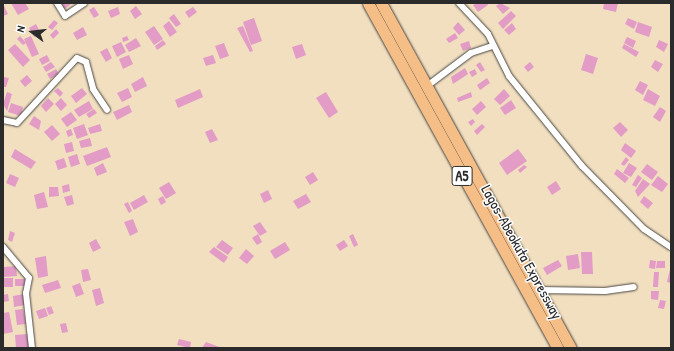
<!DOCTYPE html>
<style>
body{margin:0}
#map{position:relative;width:674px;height:351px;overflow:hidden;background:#f1dfc0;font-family:"Patrick Hand",sans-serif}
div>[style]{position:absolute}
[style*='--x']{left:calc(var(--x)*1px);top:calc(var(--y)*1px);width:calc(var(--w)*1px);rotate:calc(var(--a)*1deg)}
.building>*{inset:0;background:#e29cc6}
.roads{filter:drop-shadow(0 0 1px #494641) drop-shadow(0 0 1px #494641)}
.street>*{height:6px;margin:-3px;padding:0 3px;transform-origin:3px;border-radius:3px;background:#fff}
.highway>*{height:11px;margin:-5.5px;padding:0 5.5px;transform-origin:5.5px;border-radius:5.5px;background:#f6be87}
span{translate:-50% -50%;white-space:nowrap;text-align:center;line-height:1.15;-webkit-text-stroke:3px #fff;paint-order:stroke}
.shield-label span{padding:1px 3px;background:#fff;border:1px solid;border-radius:3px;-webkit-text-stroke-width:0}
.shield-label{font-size:14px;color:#2b2b2b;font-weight:700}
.street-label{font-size:15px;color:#2b2b2b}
.frame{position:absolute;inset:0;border:4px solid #2b2b2b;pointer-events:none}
.north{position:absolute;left:12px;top:12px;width:40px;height:40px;-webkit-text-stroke:3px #fff;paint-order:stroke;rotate:285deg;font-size:11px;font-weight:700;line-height:16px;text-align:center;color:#2b2b2b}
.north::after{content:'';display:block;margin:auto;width:14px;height:18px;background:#2b2b2b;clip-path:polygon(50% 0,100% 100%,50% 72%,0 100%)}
</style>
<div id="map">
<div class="building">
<div style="clip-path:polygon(11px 3px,25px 3px,29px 9px,18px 15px)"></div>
<div style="clip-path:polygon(61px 3px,70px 3px,71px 4px,62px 11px,58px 5px)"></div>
<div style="clip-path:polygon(477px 3px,487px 3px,488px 5px,478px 12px,473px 5px)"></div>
<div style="clip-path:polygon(500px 3px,510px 8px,503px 14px,496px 6px)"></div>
<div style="clip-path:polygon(604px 3px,618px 3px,616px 12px,603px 9px)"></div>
<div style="clip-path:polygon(3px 4px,8px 14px,3px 16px)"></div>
<div style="clip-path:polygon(136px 6px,142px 14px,135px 19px,130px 11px)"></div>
<div style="clip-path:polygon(94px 7px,99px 15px,94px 18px,89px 10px)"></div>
<div style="clip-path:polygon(118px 7px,120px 14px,111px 18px,108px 11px)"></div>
<div style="clip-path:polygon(193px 7px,197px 12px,189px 18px,185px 12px)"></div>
<div style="clip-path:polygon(511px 11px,516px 16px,503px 29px,498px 23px)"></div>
<div style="clip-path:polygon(174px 14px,181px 24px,176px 27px,169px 18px)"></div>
<div style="clip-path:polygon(254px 18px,262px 41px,251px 45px,243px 22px)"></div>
<div style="clip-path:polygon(628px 18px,637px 22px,634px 29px,625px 24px)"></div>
<div style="clip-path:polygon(54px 20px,58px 23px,52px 30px,48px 27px)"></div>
<div style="clip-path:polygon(169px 21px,177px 32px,170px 37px,163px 26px)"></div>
<div style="clip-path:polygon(458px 22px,465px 30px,459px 35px,453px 28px)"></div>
<div style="clip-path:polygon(638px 22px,652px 27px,649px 37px,635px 32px)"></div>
<div style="clip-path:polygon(512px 23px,516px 29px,509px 35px,504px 30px)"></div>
<div style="clip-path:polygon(36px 24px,41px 34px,34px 37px,29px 28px)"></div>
<div style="clip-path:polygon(154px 26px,163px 39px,154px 45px,145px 32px)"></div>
<div style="clip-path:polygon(243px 26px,253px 51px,250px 52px,237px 28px)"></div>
<div style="clip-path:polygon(83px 27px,87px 35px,77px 40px,73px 33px)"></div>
<div style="clip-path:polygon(56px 29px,59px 33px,53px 39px,50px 35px)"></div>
<div style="clip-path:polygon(455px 33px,458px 38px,449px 43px,446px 39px)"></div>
<div style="clip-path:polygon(20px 36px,26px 43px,23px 45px,17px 39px)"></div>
<div style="clip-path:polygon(31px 36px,39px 54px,32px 57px,24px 39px)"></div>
<div style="clip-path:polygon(127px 36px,129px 40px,123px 42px,122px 38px)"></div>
<div style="clip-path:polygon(627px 37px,636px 41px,633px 48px,624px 43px)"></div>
<div style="clip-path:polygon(136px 38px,141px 46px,129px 52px,125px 45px)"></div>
<div style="clip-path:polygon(163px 40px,166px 44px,157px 50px,155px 46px)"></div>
<div style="clip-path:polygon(659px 40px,668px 44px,664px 52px,656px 47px)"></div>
<div style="clip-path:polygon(469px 41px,471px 48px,463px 51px,460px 44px)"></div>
<div style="clip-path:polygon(121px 42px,126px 52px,117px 57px,112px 46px)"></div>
<div style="clip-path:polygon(224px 43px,229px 56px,220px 59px,215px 46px)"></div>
<div style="clip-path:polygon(15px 44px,30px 60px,23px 67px,8px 50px)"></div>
<div style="clip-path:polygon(302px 44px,306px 55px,296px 59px,292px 47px)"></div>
<div style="clip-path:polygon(624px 44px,639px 52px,636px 57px,622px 48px)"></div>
<div style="clip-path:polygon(107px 48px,112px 58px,106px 62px,100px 52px)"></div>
<div style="clip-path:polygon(586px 54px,598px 58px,593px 74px,581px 70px)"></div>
<div style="clip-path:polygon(47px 55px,50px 61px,42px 65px,39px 59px)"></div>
<div style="clip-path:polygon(129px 55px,133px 64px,123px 69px,119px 59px)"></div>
<div style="clip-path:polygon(213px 55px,216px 63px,206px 66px,203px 58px)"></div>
<div style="clip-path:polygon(655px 60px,663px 64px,658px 72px,651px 67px)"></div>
<div style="clip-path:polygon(51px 62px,55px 67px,46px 72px,43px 67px)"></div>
<div style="clip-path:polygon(480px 62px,485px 70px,481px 72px,476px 65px)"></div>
<div style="clip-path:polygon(530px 62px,534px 67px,528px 72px,524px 67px)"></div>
<div style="clip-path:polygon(465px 68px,468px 74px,453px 84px,451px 77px)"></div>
<div style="clip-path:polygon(56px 69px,59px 74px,50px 79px,47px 74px)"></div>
<div style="clip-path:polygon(475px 69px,477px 74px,472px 77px,469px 72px)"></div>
<div style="clip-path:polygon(27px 75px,32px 81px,25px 87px,20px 81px)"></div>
<div style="clip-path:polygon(3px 77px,9px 78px,6px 87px,3px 87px)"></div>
<div style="clip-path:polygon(143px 77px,147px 86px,135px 92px,131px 84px)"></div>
<div style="clip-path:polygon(487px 78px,490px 83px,480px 90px,477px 85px)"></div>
<div style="clip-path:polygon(640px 81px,648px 85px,643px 95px,635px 90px)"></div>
<div style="clip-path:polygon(58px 88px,63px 93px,60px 97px,54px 91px)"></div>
<div style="clip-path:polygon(82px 88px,87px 94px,76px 103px,71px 96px)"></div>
<div style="clip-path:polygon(128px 88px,132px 97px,122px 102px,117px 93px)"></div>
<div style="clip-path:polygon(200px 89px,203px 97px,178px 108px,175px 100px)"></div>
<div style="clip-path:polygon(504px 89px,510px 96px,500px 105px,494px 99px)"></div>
<div style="clip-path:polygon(648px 89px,660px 96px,655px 106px,643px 100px)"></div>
<div style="clip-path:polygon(7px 92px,12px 94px,7px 111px,3px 104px)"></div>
<div style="clip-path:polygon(326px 92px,338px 112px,329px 118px,316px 98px)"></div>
<div style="clip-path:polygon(471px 92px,472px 97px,458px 102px,457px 98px)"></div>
<div style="clip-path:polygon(48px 98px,54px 104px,46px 112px,41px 106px)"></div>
<div style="clip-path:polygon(61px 98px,67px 105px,61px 111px,55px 104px)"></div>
<div style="clip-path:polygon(511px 100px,516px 108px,505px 115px,500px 108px)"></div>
<div style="clip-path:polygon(89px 101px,93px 109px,79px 117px,74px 110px)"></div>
<div style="clip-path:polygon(481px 101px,486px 107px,477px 115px,472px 109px)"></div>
<div style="clip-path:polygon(11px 103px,23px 107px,21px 116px,8px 112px)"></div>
<div style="clip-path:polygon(129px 105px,132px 112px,117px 120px,113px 112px)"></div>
<div style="clip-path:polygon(660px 107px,666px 111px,660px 122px,653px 117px)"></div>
<div style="clip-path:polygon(94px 109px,97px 113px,89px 118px,86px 114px)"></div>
<div style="clip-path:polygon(71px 112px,77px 120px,67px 127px,61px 119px)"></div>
<div style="clip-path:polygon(34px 116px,41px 121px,39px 130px,29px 124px)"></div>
<div style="clip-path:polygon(473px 119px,475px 122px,471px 126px,468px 122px)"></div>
<div style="clip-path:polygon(620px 122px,628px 130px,621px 137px,613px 128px)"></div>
<div style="clip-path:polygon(84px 124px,88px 135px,77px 139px,73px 128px)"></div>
<div style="clip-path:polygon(100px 124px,102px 131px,90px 134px,88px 128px)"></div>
<div style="clip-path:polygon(482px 124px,485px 127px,477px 135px,474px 131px)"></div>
<div style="clip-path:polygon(52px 125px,60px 134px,52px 141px,44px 132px)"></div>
<div style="clip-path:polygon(71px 129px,73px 135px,68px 137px,66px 131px)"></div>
<div style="clip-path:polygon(212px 129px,218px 140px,210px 143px,205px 132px)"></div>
<div style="clip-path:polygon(90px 138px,92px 146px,81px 148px,79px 141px)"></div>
<div style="clip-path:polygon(72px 142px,74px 151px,66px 153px,64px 144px)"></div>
<div style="clip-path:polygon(625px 143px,636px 151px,631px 158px,621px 150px)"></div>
<div style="clip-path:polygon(107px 147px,111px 157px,87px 166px,83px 156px)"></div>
<div style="clip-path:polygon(15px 149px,36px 162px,31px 169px,11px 157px)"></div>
<div style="clip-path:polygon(518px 149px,527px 161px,507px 175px,499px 163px)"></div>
<div style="clip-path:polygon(77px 154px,80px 164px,71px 167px,68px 157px)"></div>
<div style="clip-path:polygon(626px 157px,629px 160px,624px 166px,621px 164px)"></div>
<div style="clip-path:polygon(64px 158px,67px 167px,58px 170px,55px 161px)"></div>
<div style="clip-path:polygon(103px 163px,107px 172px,97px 176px,94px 168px)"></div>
<div style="clip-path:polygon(629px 163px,637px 168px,631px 177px,623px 173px)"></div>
<div style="clip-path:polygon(647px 164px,658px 172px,652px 180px,641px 172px)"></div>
<div style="clip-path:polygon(524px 165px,527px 167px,520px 173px,518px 170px)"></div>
<div style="clip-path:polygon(617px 169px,629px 178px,625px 183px,614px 174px)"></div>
<div style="clip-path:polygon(313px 172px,318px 180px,310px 185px,305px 177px)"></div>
<div style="clip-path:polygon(10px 174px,19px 178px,15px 187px,6px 183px)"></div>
<div style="clip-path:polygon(638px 175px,642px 178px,636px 187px,632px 185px)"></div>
<div style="clip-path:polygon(658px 176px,668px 184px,662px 192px,651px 185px)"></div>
<div style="clip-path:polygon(643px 179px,650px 184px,638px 197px,635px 191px)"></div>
<div style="clip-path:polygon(556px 181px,561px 189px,552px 195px,547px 187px)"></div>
<div style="clip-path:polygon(169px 182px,176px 193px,166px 199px,159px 188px)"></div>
<div style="clip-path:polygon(69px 184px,70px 191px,63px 193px,62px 186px)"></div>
<div style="clip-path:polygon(49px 187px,58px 187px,59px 196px,49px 197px)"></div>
<div style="clip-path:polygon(268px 190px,272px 199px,264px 203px,260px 194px)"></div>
<div style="clip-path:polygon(44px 192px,48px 207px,37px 209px,34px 195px)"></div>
<div style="clip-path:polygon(306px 194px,311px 202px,298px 209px,293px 201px)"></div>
<div style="clip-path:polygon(72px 195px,74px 204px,67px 206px,64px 197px)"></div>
<div style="clip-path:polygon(144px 195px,148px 202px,134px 210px,130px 203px)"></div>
<div style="clip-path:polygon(163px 196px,166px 202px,161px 205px,158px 199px)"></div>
<div style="clip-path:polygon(644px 196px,653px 203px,648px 209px,640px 202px)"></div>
<div style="clip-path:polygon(128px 202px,132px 211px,129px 213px,124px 204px)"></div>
<div style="clip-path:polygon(133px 219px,138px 232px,130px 236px,124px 222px)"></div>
<div style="clip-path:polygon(260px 222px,267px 232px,260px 236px,253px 226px)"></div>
<div style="clip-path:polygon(10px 231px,15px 233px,12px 242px,8px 240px)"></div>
<div style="clip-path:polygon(258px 234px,262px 242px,257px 245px,252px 238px)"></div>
<div style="clip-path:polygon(353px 234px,358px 245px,354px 247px,349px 236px)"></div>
<div style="clip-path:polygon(96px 239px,101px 248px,93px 252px,89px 243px)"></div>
<div style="clip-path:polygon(222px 240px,233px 248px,228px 255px,216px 247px)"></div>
<div style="clip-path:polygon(344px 240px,348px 246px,340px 251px,336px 245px)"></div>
<div style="clip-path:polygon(285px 242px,290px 250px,275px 259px,270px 251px)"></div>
<div style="clip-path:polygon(214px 247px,228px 257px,224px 263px,209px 252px)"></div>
<div style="clip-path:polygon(246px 249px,254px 256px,247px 264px,239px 258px)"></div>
<div style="clip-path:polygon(581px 252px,592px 252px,593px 274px,582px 274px)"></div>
<div style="clip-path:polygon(578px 254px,580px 268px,568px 270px,566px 256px)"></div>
<div style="clip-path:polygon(46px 256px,48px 276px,38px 278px,35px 258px)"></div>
<div style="clip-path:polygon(558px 260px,562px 266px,547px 275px,543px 268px)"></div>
<div style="clip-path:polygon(650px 260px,656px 261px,655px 269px,649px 268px)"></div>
<div style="clip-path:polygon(657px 261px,665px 261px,665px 268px,656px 268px)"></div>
<div style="clip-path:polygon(671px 265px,671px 283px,667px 282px)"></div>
<div style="clip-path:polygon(16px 266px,17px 276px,3px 277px,3px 267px)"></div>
<div style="clip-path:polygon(88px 269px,91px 280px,83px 282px,81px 270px)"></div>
<div style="clip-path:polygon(654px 272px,659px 272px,658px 287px,653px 287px)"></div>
<div style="clip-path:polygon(3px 278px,13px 278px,13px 287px,3px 287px)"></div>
<div style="clip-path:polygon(15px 279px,25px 279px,25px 286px,15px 286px)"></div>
<div style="clip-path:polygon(58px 280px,61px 288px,45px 293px,42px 285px)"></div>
<div style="clip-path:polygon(80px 283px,84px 294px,76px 297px,72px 286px)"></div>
<div style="clip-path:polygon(100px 288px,104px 303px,96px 306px,92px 290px)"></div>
<div style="clip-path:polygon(651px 291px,659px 291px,658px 300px,651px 299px)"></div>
<div style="clip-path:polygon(8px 294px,9px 301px,3px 302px,3px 295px)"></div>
<div style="clip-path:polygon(24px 294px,25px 305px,14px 307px,13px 296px)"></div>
<div style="clip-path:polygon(660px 300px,666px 301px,664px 309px,658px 308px)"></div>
<div style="clip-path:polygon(51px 306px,54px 313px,49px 315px,46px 308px)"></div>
<div style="clip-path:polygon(45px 308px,48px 316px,39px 319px,36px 311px)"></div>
<div style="clip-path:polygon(23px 309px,26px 324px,17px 325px,15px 310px)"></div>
<div style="clip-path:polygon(9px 312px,13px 332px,3px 334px,3px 313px)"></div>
<div style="clip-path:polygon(66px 323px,68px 332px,62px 333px,60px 324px)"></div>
<div style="clip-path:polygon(28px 334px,29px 348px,16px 348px,15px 335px)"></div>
<div style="clip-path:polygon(179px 339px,191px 342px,190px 348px,177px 345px)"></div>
<div style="clip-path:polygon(206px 342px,222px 348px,202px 348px)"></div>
</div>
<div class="roads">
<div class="street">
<div style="--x:57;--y:3;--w:15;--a:58"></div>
<div style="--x:65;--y:16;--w:23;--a:-34"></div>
<div style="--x:459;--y:3;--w:42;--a:46.9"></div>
<div style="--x:488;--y:34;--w:47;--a:63.4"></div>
<div style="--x:509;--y:76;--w:116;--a:51"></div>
<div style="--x:582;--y:166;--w:88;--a:45.5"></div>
<div style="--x:644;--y:229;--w:32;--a:34"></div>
<div style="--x:427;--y:86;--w:55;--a:-36.9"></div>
<div style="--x:471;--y:53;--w:22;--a:-18"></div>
<div style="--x:3;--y:120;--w:14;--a:12"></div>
<div style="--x:17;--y:123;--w:88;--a:-47.3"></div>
<div style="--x:77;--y:58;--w:10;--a:24"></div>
<div style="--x:86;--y:62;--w:28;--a:75"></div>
<div style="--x:93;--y:89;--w:25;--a:56"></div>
<div style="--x:3;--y:247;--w:40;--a:50"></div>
<div style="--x:29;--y:278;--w:15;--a:101"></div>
<div style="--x:26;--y:293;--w:55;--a:83.8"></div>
<div style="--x:539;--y:290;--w:66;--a:0.9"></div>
<div style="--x:605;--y:291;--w:29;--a:-8"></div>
</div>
<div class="highway">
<div style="--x:368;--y:3;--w:394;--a:61.2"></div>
<div style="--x:381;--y:3;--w:394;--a:61.2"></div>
</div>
</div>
<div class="shield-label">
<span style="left:462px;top:176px">A5</span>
</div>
<div class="street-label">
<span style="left:522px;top:252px;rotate:61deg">Lagos-Abeokuta Expressway</span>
</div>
<div class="frame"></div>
<div class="north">N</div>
</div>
